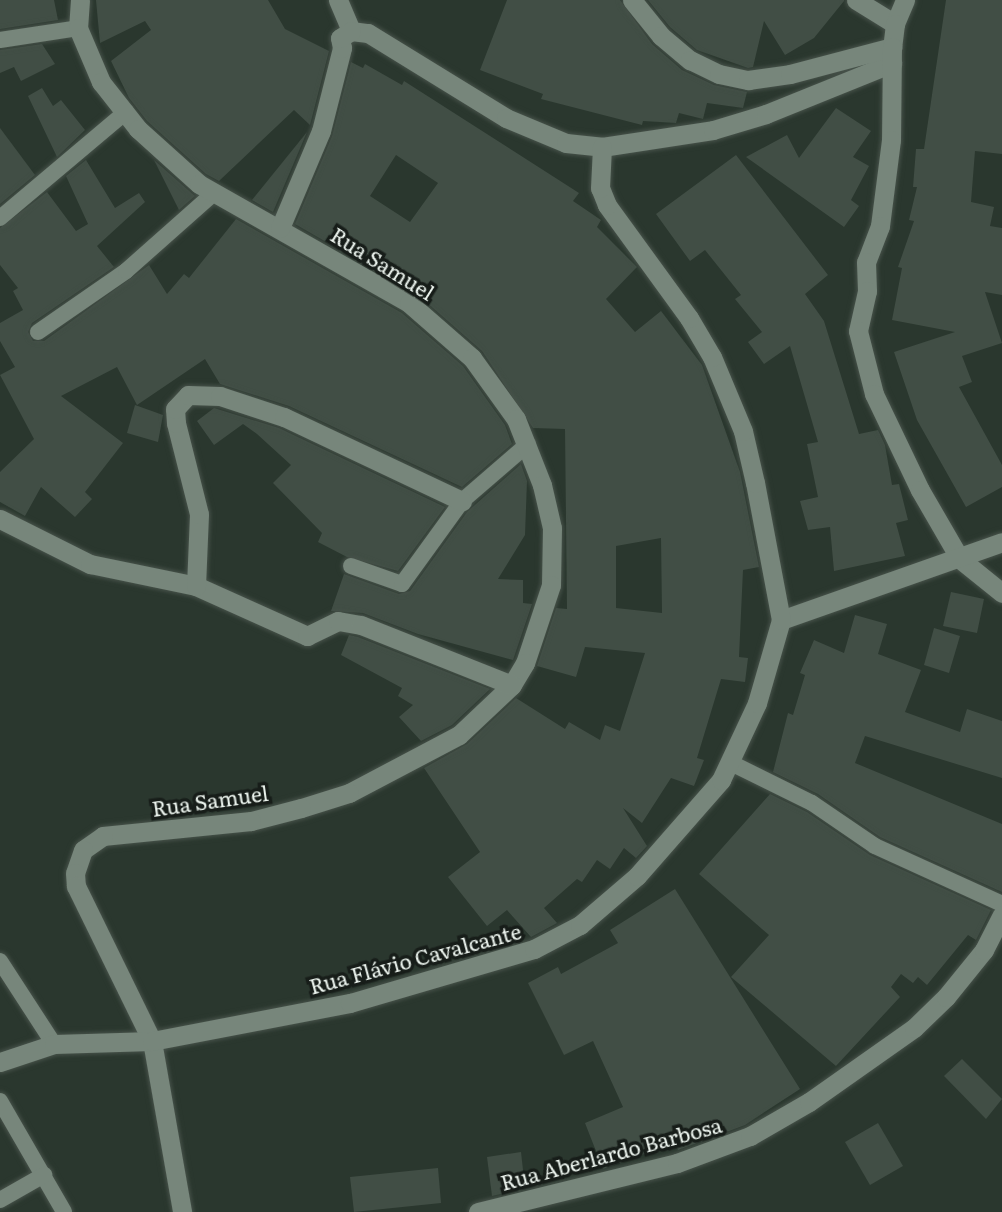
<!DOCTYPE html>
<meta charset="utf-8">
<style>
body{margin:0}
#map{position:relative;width:1002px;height:1212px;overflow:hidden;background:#2a372e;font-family:Literata,serif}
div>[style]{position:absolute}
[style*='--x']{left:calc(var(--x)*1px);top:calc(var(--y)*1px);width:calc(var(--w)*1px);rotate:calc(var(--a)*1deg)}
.building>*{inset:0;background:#414e45}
.roads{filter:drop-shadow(0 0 2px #47524a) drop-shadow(0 0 2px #47524a)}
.service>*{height:16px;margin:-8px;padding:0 8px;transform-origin:8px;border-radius:8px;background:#77867b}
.minor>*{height:19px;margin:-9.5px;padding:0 9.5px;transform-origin:9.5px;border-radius:9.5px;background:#77867b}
span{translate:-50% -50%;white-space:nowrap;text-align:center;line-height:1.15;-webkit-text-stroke:7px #171d19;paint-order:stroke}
.street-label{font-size:21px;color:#eef6f0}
</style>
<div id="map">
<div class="building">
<div style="clip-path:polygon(0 0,54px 0,58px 20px,0 29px)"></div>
<div style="clip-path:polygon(96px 0,268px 0,285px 29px,329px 51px,310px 125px,294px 110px,219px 181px,206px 174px,147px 121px,129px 98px,111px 61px,151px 30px,145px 21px,100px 43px)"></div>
<div style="clip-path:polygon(507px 0,620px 0,652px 44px,682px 70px,714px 85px,747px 92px,743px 108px,707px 103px,703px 119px,679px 113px,676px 123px,643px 121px,642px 125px,541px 99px,543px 94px,480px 70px)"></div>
<div style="clip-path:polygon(648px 0,844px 0,844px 1px,814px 38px,785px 55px,764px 21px,753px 67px,748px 68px,697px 50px,670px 27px)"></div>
<div style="clip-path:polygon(946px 0,1002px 0,1002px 154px,975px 151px,971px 202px,994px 207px,990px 226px,1002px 228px,1002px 295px,985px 292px,1002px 343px,962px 356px,972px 382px,959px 387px,1002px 465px,1002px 487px,966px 507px,917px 420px,894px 352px,955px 332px,892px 320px,902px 268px,898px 267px,914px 221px,909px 220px,917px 187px,913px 187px,916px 149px,924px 149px)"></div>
<div style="clip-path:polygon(42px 44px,55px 64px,21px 81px,14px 67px,0 73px,0 50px)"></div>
<div style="clip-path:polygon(evenodd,351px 62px,363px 68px,365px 64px,402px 85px,404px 81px,579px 193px,573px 201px,601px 220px,597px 227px,637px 267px,606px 299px,635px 332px,661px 311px,702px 365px,740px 472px,759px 567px,743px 570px,739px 657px,748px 658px,745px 682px,721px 679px,697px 758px,704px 760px,694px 786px,671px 778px,642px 823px,623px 808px,647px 846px,636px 858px,624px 848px,610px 869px,597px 860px,582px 882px,577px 879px,544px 908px,557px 923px,531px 937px,507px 910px,487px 926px,448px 877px,480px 852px,424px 768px,467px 744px,516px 698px,565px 729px,569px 722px,600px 740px,605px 725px,620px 731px,645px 653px,585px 647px,576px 677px,537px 666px,556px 608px,567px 609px,565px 429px,533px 428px,482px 351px,417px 294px,295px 224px,332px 136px,351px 62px,396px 155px,438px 183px,410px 222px,370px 196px,396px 155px,351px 62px,661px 538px,662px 613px,616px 608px,616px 546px,661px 538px)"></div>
<div style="clip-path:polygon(42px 88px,53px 106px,61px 100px,85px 130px,57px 157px,28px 96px)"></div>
<div style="clip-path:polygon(836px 108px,871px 131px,853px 157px,869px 166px,851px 200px,859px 206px,844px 227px,746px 157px,787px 135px,799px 158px)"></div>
<div style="clip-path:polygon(0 128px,35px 175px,0 204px)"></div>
<div style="clip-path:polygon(307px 132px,273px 212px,252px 200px)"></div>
<div style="clip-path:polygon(736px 155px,828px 275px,805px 294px,824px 321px,859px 434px,878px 430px,885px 445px,892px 485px,899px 484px,908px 520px,896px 523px,905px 556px,834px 571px,830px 527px,808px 530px,800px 501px,818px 497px,807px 444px,818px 442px,790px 346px,764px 364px,748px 342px,762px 332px,735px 299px,741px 295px,705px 250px,690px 261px,656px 214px)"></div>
<div style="clip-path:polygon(86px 160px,115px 208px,139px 193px,145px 202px,97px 246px,114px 267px,32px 323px,28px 332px,33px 341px,44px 341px,149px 265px,167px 294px,184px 274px,189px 278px,236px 219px,402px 313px,463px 366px,505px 425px,512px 444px,462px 487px,289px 406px,220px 384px,205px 359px,137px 405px,117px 367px,61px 396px,123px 443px,85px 492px,92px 499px,75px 517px,41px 487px,25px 516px,0 502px,0 472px,34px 439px,0 375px,15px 367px,0 341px,0 323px,23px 310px,13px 291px,18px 288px,0 265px,0 228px,47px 192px,76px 231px,88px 224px,66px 176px)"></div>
<div style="clip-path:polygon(154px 160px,195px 196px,179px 210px)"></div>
<div style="clip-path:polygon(135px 405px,163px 415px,158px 442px,127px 433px)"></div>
<div style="clip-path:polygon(214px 408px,279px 428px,445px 507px,398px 571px,347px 557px,318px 542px,322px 533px,273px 483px,291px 465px,257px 434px,243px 424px,214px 445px,197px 421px)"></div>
<div style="clip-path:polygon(521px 464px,527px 481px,525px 535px,498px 579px,523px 580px,523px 603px,532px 604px,513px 660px,418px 634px,363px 613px,331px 611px,344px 574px,399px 594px,410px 591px,467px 512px)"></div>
<div style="clip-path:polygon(951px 592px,984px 599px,977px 633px,943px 626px)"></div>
<div style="clip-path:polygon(855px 615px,887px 624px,878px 654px,921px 670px,905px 712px,960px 732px,967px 709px,1002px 721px,1002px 778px,865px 736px,855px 763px,1002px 824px,1002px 892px,880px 837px,818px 794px,773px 772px,788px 713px,793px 715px,805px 675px,800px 673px,814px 640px,844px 653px)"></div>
<div style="clip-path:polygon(934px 628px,960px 636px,949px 673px,924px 665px)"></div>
<div style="clip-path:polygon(349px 635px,358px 637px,490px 689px,452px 725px,421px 741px,399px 717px,413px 705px,398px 696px,402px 688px,341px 655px)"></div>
<div style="clip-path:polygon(770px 794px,807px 812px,870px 855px,991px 910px,976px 940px,968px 935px,927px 985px,918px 977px,913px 983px,901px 974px,891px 987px,900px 997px,836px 1066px,731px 977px,769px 935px,699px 874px)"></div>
<div style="clip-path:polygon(675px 889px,800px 1089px,745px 1125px,678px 1150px,675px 1143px,603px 1169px,585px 1123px,623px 1107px,593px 1041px,564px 1055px,528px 983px,558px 967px,561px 974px,618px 943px,610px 930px)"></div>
<div style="clip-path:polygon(962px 1059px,1002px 1099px,986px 1119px,944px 1076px)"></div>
<div style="clip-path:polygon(878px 1123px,903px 1166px,870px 1185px,845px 1142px)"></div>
<div style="clip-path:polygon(521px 1152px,525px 1188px,492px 1196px,487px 1157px)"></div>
<div style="clip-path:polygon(438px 1168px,441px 1203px,354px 1212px,350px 1177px)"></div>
</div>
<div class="roads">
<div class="service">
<div style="--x:0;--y:40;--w:79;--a:-8.7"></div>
<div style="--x:0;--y:218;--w:165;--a:-40.1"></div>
<div style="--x:38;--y:332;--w:107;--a:-34.7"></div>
<div style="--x:126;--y:271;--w:118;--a:-41.6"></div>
<div style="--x:351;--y:566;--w:54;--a:19.4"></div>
<div style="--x:402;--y:584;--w:102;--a:-54.1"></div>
<div style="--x:462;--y:501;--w:87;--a:-40.8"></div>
<div style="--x:731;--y:763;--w:90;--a:26.3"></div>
<div style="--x:812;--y:803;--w:76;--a:34.3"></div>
<div style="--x:875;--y:846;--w:140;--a:24.5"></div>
<div style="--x:0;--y:961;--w:99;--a:57"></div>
<div style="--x:0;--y:1101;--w:128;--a:60"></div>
<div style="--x:0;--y:1200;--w:51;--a:-29.6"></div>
</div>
<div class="minor">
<div style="--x:80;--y:0;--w:28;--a:94"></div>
<div style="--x:78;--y:28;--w:59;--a:66.9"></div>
<div style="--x:101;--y:82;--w:60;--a:51.8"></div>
<div style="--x:138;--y:129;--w:82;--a:42"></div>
<div style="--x:199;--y:184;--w:241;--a:29.5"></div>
<div style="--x:409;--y:303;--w:84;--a:41.1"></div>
<div style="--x:472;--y:358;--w:75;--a:54.2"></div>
<div style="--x:516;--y:419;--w:71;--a:68.5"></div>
<div style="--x:542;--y:485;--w:44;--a:76.9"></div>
<div style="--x:552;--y:528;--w:57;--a:91"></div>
<div style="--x:551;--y:585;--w:82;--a:108.4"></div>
<div style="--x:525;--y:663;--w:26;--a:121"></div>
<div style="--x:512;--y:685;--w:73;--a:136.7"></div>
<div style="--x:459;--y:735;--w:124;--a:152.2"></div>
<div style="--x:349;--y:793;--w:50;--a:162.6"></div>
<div style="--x:301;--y:808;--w:52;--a:165.4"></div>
<div style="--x:251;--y:821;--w:149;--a:174.2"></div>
<div style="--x:103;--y:836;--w:24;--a:145"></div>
<div style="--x:83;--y:850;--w:24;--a:109"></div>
<div style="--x:75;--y:873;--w:13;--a:86"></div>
<div style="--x:76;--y:886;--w:173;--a:63.9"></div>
<div style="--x:152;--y:1041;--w:174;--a:80"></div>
<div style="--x:338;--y:0;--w:34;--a:67"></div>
<div style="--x:351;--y:31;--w:17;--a:7"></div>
<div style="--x:368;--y:33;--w:162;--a:31.6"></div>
<div style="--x:506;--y:118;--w:65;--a:22.6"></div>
<div style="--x:566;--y:143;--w:36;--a:6"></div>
<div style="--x:602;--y:147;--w:112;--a:-8.7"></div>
<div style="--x:713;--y:130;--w:55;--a:-16.8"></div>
<div style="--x:766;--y:114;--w:136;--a:-22"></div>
<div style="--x:632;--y:0;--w:46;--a:51.1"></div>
<div style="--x:661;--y:36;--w:38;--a:40"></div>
<div style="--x:690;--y:60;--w:32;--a:26"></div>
<div style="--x:719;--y:74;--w:30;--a:12"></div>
<div style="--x:748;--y:80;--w:42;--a:-8.1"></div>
<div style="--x:790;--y:74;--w:106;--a:-14.8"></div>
<div style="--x:856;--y:0;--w:46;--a:31.6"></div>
<div style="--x:905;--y:0;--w:26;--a:113"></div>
<div style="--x:895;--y:24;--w:23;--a:97"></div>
<div style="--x:892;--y:47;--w:93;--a:90.6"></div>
<div style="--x:891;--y:140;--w:87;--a:97.3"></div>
<div style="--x:880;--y:226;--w:39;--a:111"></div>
<div style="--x:866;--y:262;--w:29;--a:88"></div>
<div style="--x:867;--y:291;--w:41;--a:102.7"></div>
<div style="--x:858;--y:331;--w:65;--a:75.7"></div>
<div style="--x:874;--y:394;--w:106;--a:64.4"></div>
<div style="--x:920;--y:490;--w:80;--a:59.9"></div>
<div style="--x:960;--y:559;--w:54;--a:39"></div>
<div style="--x:280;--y:228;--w:105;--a:-67.1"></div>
<div style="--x:321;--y:131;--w:86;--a:-75.8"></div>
<div style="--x:342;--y:48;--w:10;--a:-101"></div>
<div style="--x:340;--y:38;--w:13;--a:-32"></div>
<div style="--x:0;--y:519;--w:101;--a:26.6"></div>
<div style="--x:90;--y:564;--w:108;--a:11.7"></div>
<div style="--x:196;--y:586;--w:122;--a:24.2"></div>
<div style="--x:307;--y:636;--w:34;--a:-26"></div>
<div style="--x:338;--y:621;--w:23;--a:10"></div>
<div style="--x:361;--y:625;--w:162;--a:21.7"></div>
<div style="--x:196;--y:586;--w:72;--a:-87.6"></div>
<div style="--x:199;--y:514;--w:94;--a:-104.2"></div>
<div style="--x:176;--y:423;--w:14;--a:-94"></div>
<div style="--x:175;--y:409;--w:19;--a:-47"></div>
<div style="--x:188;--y:395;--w:32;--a:2"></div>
<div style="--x:220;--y:396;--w:67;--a:18.2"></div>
<div style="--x:284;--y:417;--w:197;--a:25.3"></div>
<div style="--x:781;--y:620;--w:234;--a:-19.4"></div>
<div style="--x:0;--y:1062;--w:57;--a:-18.4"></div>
<div style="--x:54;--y:1044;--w:98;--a:-1.8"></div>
<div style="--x:152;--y:1041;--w:202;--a:-10.9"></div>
<div style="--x:350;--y:1003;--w:192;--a:-16.4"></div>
<div style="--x:534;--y:949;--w:52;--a:-27.6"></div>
<div style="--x:580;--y:925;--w:75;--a:-40.7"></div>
<div style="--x:637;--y:876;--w:128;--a:-48.8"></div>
<div style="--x:721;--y:780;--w:85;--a:-64.9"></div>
<div style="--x:757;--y:703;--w:86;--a:-73.9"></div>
<div style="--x:781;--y:620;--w:139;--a:-100.7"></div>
<div style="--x:755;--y:483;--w:53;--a:-103"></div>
<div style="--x:743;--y:431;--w:80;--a:-112.7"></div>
<div style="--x:712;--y:357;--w:45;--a:-120.5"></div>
<div style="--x:689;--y:318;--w:140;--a:-126"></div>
<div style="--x:607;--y:205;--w:18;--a:-112"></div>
<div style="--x:600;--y:188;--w:41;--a:-87.2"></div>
<div style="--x:478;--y:1212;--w:205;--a:-13.8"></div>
<div style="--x:677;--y:1163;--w:78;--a:-20.3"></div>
<div style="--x:750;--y:1136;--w:68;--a:-30"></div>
<div style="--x:809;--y:1102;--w:128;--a:-35.2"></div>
<div style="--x:914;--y:1028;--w:45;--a:-44.1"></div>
<div style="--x:946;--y:997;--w:60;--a:-51"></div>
<div style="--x:984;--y:950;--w:39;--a:-63"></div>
</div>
</div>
<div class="street-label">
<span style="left:383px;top:263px;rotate:32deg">Rua Samuel</span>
<span style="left:210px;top:800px;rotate:-8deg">Rua Samuel</span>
<span style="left:415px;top:958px;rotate:-15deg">Rua Flávio Cavalcante</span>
<span style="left:611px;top:1153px;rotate:-15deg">Rua Aberlardo Barbosa</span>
</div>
</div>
